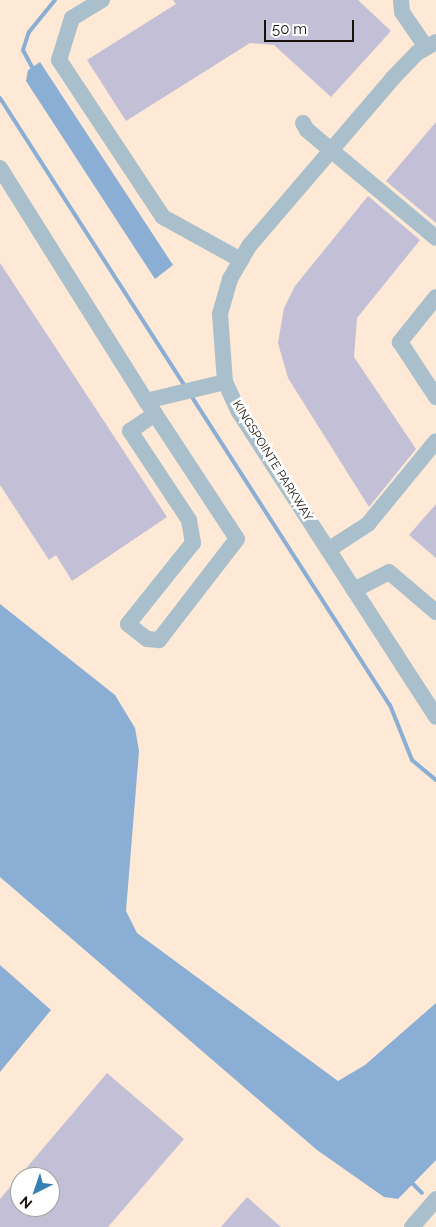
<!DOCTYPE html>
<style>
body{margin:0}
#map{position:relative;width:436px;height:1227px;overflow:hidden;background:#fff7ef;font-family:Raleway,sans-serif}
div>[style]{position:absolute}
.built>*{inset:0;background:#fde9d5}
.water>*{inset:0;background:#8baed4}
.stream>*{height:4px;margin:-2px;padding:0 2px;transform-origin:2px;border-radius:2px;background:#8baed4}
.building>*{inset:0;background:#c3bfd7}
.minor>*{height:16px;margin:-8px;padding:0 8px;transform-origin:8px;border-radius:8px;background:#a9bfcc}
span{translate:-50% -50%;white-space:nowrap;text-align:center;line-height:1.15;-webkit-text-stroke:5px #fff;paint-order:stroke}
.street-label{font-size:12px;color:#17110a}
.north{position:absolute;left:10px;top:1167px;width:50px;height:50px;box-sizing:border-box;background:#fff;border:1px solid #a2a09d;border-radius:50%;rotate:221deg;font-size:14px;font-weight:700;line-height:20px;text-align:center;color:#17110a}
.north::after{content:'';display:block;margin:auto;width:18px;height:22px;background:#3680b4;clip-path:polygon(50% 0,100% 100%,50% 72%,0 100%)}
.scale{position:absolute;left:264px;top:20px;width:90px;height:22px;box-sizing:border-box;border:2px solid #17110a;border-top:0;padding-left:6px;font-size:15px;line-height:18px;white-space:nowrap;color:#17110a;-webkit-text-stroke:4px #fff;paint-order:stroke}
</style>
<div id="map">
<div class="built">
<i style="clip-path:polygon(evenodd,0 0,436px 0,436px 1227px,0 1227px,0 0,20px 1177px,50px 1177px,50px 1207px,20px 1207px,20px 1177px)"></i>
</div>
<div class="water">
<i style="clip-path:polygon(40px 62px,173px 265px,155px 279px,26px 81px,28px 70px)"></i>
<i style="clip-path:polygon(0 604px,115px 695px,135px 728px,139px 751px,126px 911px,137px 933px,338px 1081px,365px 1065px,436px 1003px,436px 1160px,398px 1199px,384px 1197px,317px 1150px,0 877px)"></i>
<i style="clip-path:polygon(0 965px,51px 1010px,0 1072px)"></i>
</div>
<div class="stream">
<i style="left:32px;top:67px;width:19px;rotate:-118deg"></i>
<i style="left:23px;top:50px;width:19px;rotate:-72deg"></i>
<i style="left:29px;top:32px;width:41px;rotate:-50.9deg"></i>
<i style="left:0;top:98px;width:342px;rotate:57.3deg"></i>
<i style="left:190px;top:394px;width:370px;rotate:57.3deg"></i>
<i style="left:390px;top:705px;width:59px;rotate:68.2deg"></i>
<i style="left:412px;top:760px;width:31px;rotate:40deg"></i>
<i style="left:412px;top:1183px;width:14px;rotate:45deg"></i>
</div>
<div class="building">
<i style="clip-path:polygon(173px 0,358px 0,391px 31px,331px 97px,274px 45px,250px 43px,126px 121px,87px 60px,176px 4px)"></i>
<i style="clip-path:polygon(436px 122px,436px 223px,386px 181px)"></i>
<i style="clip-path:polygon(368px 196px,420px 240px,357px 318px,354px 357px,416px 449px,369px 507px,288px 378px,278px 343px,284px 308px,295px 286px)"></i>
<i style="clip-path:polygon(0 263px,167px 517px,72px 581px,56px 555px,49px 560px,0 485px)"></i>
<i style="clip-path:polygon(436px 504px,436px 558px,409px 535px)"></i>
<i style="clip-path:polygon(evenodd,107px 1073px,184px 1139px,108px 1227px,0 1227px,0 1199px,107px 1073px,20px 1177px,50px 1177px,50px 1207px,20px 1207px,20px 1177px)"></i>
<i style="clip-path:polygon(247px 1197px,281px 1227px,221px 1227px)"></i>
</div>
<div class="minor">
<i style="left:102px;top:0;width:35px;rotate:149deg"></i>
<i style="left:72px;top:18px;width:44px;rotate:107.2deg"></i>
<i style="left:59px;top:60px;width:188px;rotate:56.5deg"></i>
<i style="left:163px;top:217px;width:89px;rotate:28.9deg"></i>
<i style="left:401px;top:0;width:12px;rotate:85deg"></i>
<i style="left:402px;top:12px;width:42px;rotate:55.6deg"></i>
<i style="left:436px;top:42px;width:22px;rotate:150deg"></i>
<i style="left:417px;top:53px;width:35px;rotate:134deg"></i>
<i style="left:393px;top:78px;width:221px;rotate:130.6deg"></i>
<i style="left:249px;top:246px;width:38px;rotate:120deg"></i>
<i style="left:230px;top:279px;width:36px;rotate:106deg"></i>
<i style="left:220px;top:314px;width:68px;rotate:85.8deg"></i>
<i style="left:225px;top:382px;width:33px;rotate:65deg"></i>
<i style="left:239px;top:412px;width:363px;rotate:57.1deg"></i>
<i style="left:303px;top:123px;width:8px;rotate:60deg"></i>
<i style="left:307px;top:130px;width:168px;rotate:39.9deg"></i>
<i style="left:0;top:168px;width:275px;rotate:57.9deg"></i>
<i style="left:146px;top:401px;width:81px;rotate:-13.5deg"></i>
<i style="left:436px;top:297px;width:58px;rotate:128.7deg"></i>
<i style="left:400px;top:342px;width:66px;rotate:56.8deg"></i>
<i style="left:146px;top:401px;width:16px;rotate:55deg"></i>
<i style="left:155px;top:414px;width:149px;rotate:56.7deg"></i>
<i style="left:237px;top:539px;width:128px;rotate:127.7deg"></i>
<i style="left:159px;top:640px;width:12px;rotate:-175deg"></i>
<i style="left:147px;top:639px;width:24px;rotate:-142deg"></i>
<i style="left:128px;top:624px;width:104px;rotate:-51.3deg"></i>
<i style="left:193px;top:543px;width:23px;rotate:-100deg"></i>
<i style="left:189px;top:520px;width:107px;rotate:-123.5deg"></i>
<i style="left:130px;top:431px;width:30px;rotate:-34deg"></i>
<i style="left:328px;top:550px;width:48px;rotate:-33deg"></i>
<i style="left:368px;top:524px;width:107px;rotate:-50.7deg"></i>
<i style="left:354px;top:590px;width:39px;rotate:-27deg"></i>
<i style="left:389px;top:572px;width:62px;rotate:40.4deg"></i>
<i style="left:412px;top:1227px;width:37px;rotate:-49deg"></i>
</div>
<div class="street-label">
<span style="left:272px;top:461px;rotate:58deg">KINGSPOINTE PARKWAY</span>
</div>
<div class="north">N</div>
<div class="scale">50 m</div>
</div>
